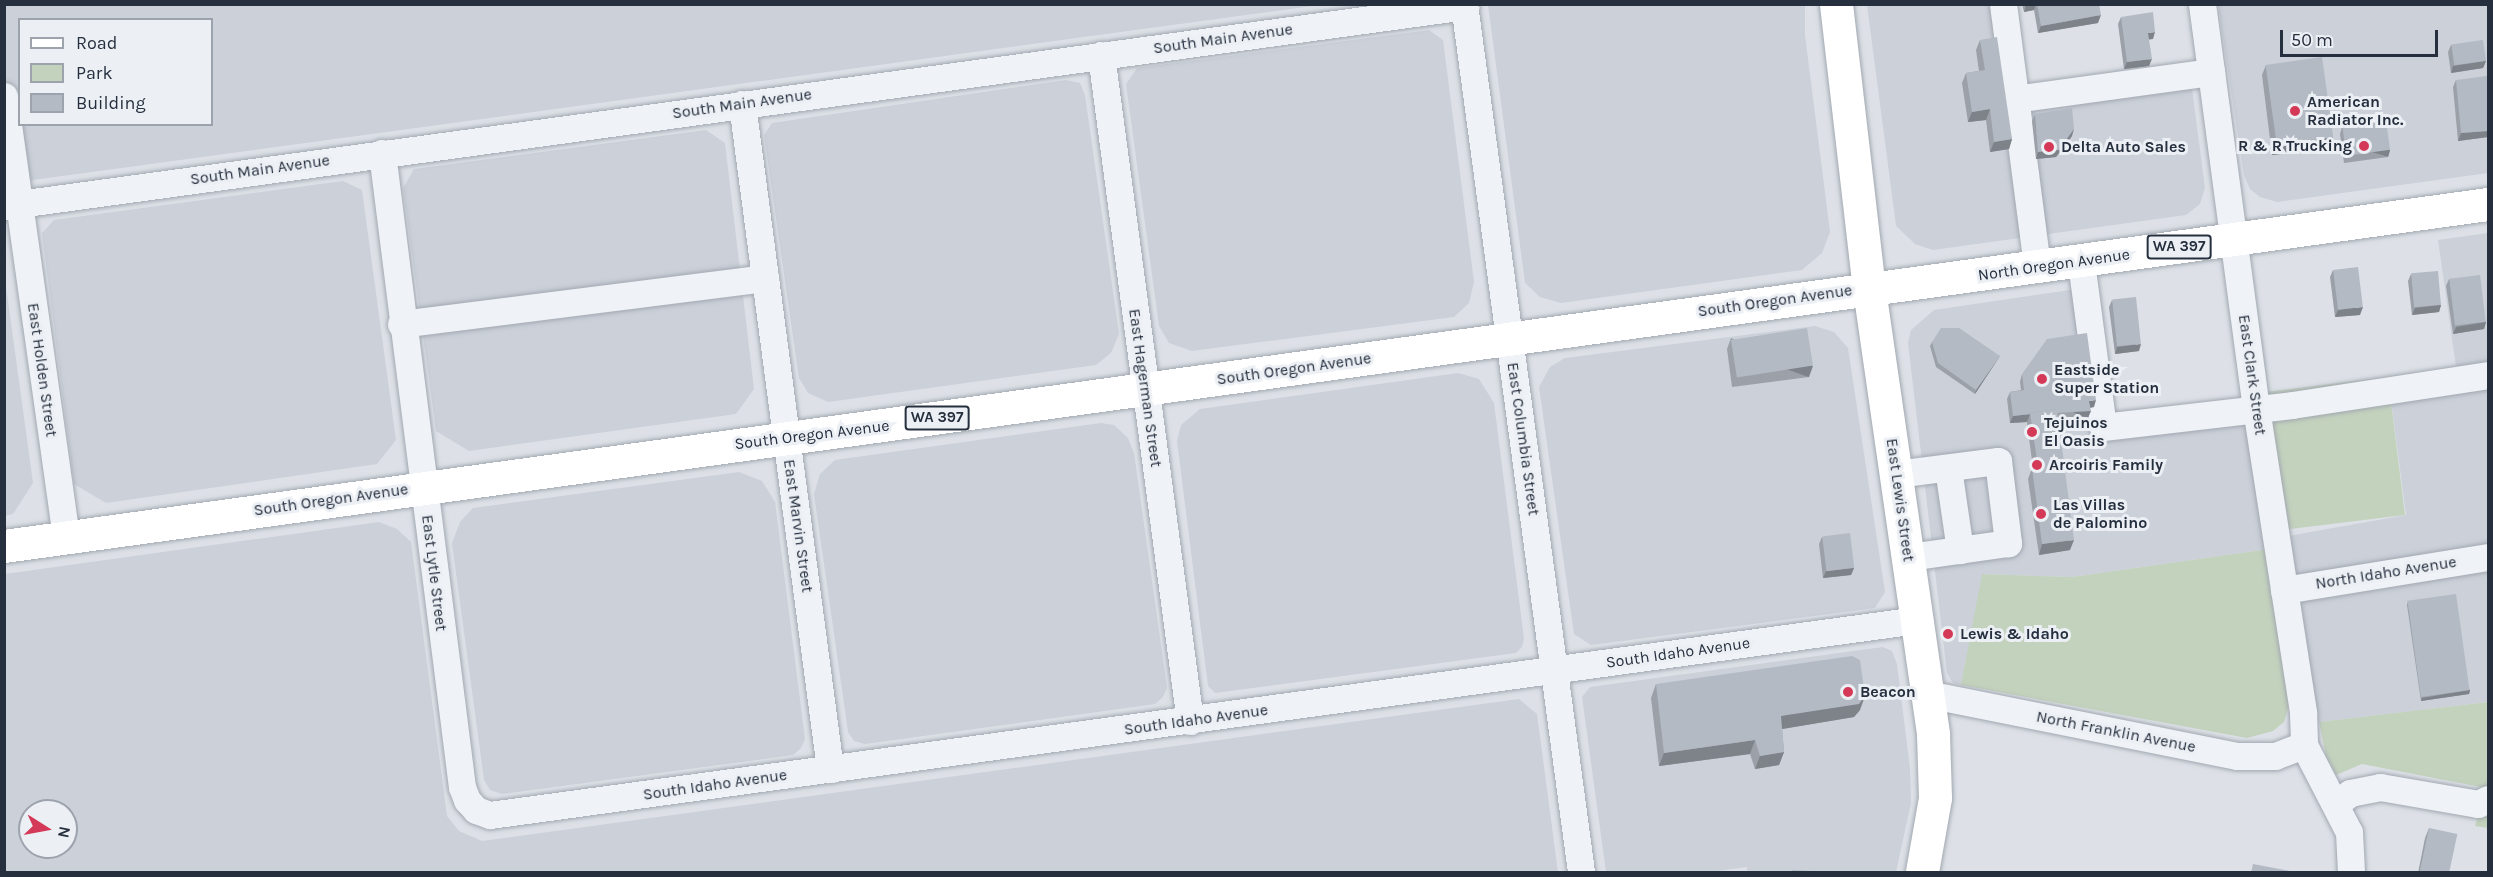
<!DOCTYPE html>
<style>
body{margin:0}
#map{position:relative;width:2493px;height:877px;overflow:hidden;background:#dde1e7;font-family:Karla,sans-serif}
div>[style]{position:absolute}
.built>*{inset:0;background:#cbd0d9}
.green>*{inset:0;background:#c3d2bd;transform-origin:0 0}
.roads{filter:drop-shadow(0 0 2px #a2a8b1) drop-shadow(0 0 2px #a2a8b1)}
.minor>*{height:27px;margin:-13.5px;padding:0 13.5px;transform-origin:13.5px;border-radius:13.5px;background:#eff2f6}
.major>*{height:33px;margin:-16.5px;padding:0 16.5px;transform-origin:16.5px;border-radius:16.5px;background:#fff}
.wall>*{inset:0;background:#9ba0a9}
.shaded-wall>*{inset:0;background:#7e8289;transform-origin:0 0}
.building>*{inset:0;background:#b4bac4;transform-origin:0 0}
.dots>*{width:16px;height:16px;translate:-50% -50%;box-sizing:border-box;border:3px solid #ecf0f5;border-radius:50%}
span{translate:-50% -50%;white-space:nowrap;text-align:center;line-height:1.15;-webkit-text-stroke:6px #ecf0f5;paint-order:stroke}
.shield-label span{padding:2px 4px;background:#ecf0f5;border:2px solid;border-radius:4px;-webkit-text-stroke-width:0}
.shield-label{font-size:15px;color:#262f3e;font-weight:700}
.street-label{font-size:16px;color:#262f3e}
.poi-label{font-size:16px;color:#262f3e;font-weight:700}
.left{translate:0 -50%;text-align:left}
.right{translate:-100% -50%;text-align:right}
.frame{position:absolute;inset:0;border:6px solid #262f3e;pointer-events:none}
.legend{position:absolute;left:18px;top:18px;width:195px;height:108px;box-sizing:border-box;background:#ecf0f5;border:2px solid #9da3ac;margin:0;padding:8px 10px;list-style:none;font-size:18px;color:#262f3e}
.legend li{display:flex;align-items:center;gap:12px;height:30px}
.legend b{width:30px;border:2px solid #9da3ac}
.north{position:absolute;left:18px;top:799px;width:60px;height:60px;box-sizing:border-box;background:#ecf0f5;border:2px solid #9da3ac;border-radius:50%;rotate:101deg;font-size:16px;font-weight:700;line-height:24px;text-align:center;color:#262f3e}
.north::after{content:'';display:block;margin:auto;width:21px;height:27px;background:#d43a57;clip-path:polygon(50% 0,100% 100%,50% 72%,0 100%)}
.scale{position:absolute;left:2280px;top:30px;width:158px;height:27px;box-sizing:border-box;border:3px solid #262f3e;border-top:0;padding-left:8px;font-size:18px;line-height:21px;white-space:nowrap;color:#262f3e;-webkit-text-stroke:4px #ecf0f5;paint-order:stroke}
</style>
<div id="map">
<div class="built">
<i style="clip-path:polygon(evenodd,5px 5px,1320px 5px,11px 183px,5px 187px,5px 5px,20px 20px,212px 20px,212px 124px,20px 124px,20px 20px)"></i>
<i style="clip-path:polygon(1488px 5px,1805px 5px,1805px 35px,1830px 232px,1822px 253px,1802px 270px,1561px 303px,1540px 297px,1525px 283px)"></i>
<i style="clip-path:polygon(1867px 5px,2016px 5px,2027px 86px,2189px 65px,2205px 188px,2200px 204px,2186px 215px,1933px 250px,1915px 244px,1896px 226px)"></i>
<i style="clip-path:polygon(2218px 5px,2488px 5px,2488px 173px,2277px 202px,2260px 197px,2250px 189px,2244px 175px)"></i>
<i style="clip-path:polygon(1429px 30px,1443px 40px,1474px 282px,1469px 303px,1454px 317px,1192px 351px,1169px 343px,1159px 326px,1126px 84px,1137px 68px)"></i>
<i style="clip-path:polygon(1066px 80px,1080px 83px,1085px 95px,1119px 334px,1111px 353px,1096px 365px,828px 402px,808px 393px,799px 378px,764px 135px,772px 123px)"></i>
<i style="clip-path:polygon(706px 130px,725px 143px,754px 389px,736px 414px,469px 451px,436px 431px,403px 188px,414px 169px)"></i>
<i style="clip-path:polygon(343px 181px,362px 190px,396px 440px,377px 464px,106px 503px,74px 484px,42px 233px,54px 220px)"></i>
<i style="clip-path:polygon(2488px 233px,2488px 702px,2319px 722px,2288px 536px,2406px 515px,2388px 377px,2456px 367px,2438px 240px)"></i>
<i style="clip-path:polygon(4px 272px,33px 483px,13px 514px,5px 516px)"></i>
<i style="clip-path:polygon(2077px 289px,2096px 436px,2249px 415px,2269px 549px,2072px 577px,1983px 574px,1961px 685px,1953px 683px,1947px 673px,1908px 343px,1911px 330px,1934px 310px)"></i>
<i style="clip-path:polygon(1815px 326px,1834px 332px,1848px 348px,1885px 592px,1875px 608px,1591px 645px,1574px 634px,1539px 387px,1550px 367px,1565px 358px)"></i>
<i style="clip-path:polygon(1458px 373px,1479px 379px,1494px 403px,1524px 639px,1522px 647px,1516px 653px,1215px 693px,1208px 686px,1177px 441px,1181px 425px,1200px 409px)"></i>
<i style="clip-path:polygon(1101px 423px,1114px 425px,1128px 438px,1134px 453px,1167px 688px,1163px 697px,1155px 704px,865px 744px,854px 741px,848px 732px,814px 494px,820px 474px,835px 460px)"></i>
<i style="clip-path:polygon(739px 472px,762px 481px,775px 502px,805px 739px,801px 748px,793px 755px,502px 794px,490px 790px,484px 780px,452px 543px,460px 522px,473px 508px)"></i>
<i style="clip-path:polygon(evenodd,379px 522px,397px 529px,411px 542px,447px 816px,459px 831px,482px 841px,1519px 699px,1537px 714px,1558px 872px,5px 872px,5px 574px,379px 522px,30px 811px,66px 811px,66px 847px,30px 847px,30px 811px)"></i>
<i style="clip-path:polygon(1883px 647px,1892px 651px,1897px 664px,1910px 768px,1911px 803px,1896px 872px,1747px 872px,1747px 867px,1710px 872px,1606px 872px,1582px 697px,1590px 687px)"></i>
</div>
<div class="green">
<i style="left:2388px;top:377px;width:139px;height:122px;rotate:83deg"></i>
<i style="clip-path:polygon(2269px 549px,2290px 702px,2284px 722px,2273px 731px,2247px 738px,1961px 685px,1982px 574px,2072px 577px)"></i>
<i style="clip-path:polygon(2488px 702px,2488px 828px,2475px 826px,2486px 788px,2362px 764px,2336px 775px,2326px 756px,2319px 722px)"></i>
</div>
<div class="roads">
<div class="minor">
<i style="left:1464px;top:4px;width:876px;rotate:82.32deg"></i>
<i style="left:2003px;top:4px;width:265px;rotate:82.6deg"></i>
<i style="left:2202px;top:4px;width:408px;rotate:82.4deg"></i>
<i style="left:2256px;top:408px;width:309px;rotate:81.2deg"></i>
<i style="left:2303px;top:713px;width:32px;rotate:88deg"></i>
<i style="left:2304px;top:745px;width:98px;rotate:62.7deg"></i>
<i style="left:2349px;top:832px;width:40px;rotate:87.1deg"></i>
<i style="left:1101px;top:55px;width:672px;rotate:82.39deg"></i>
<i style="left:4px;top:96px;width:445px;rotate:82deg"></i>
<i style="left:2014px;top:99px;width:199px;rotate:-7.8deg"></i>
<i style="left:742px;top:104px;width:671px;rotate:82.46deg"></i>
<i style="left:382px;top:153px;width:639px;rotate:82.81deg"></i>
<i style="left:462px;top:787px;width:14px;rotate:69deg"></i>
<i style="left:467px;top:800px;width:13px;rotate:48deg"></i>
<i style="left:476px;top:810px;width:15px;rotate:20deg"></i>
<i style="left:490px;top:815px;width:1440px;rotate:-7.78deg"></i>
<i style="left:4px;top:206px;width:1475px;rotate:-7.79deg"></i>
<i style="left:2081px;top:262px;width:166px;rotate:82.4deg"></i>
<i style="left:2103px;top:427px;width:190px;rotate:-6.6deg"></i>
<i style="left:2292px;top:405px;width:198px;rotate:-8.7deg"></i>
<i style="left:401px;top:324px;width:367px;rotate:-7.2deg"></i>
<i style="left:1948px;top:468px;width:83px;rotate:81.7deg"></i>
<i style="left:1896px;top:474px;width:103px;rotate:-7.3deg"></i>
<i style="left:1998px;top:461px;width:83px;rotate:83deg"></i>
<i style="left:2008px;top:543px;width:101px;rotate:172deg"></i>
<i style="left:2284px;top:590px;width:207px;rotate:-9.2deg"></i>
<i style="left:1927px;top:694px;width:316px;rotate:11.3deg"></i>
<i style="left:2237px;top:756px;width:38px"></i>
<i style="left:2275px;top:756px;width:31px;rotate:-21deg"></i>
<i style="left:2336px;top:804px;width:18px;rotate:-38deg"></i>
<i style="left:2350px;top:793px;width:31px;rotate:-11deg"></i>
<i style="left:2380px;top:787px;width:99px;rotate:9.8deg"></i>
<i style="left:2478px;top:804px;width:11px;rotate:-27deg"></i>
</div>
<div class="major">
<i style="left:1836px;top:4px;width:287px;rotate:83.4deg"></i>
<i style="left:1869px;top:289px;width:450px;rotate:81.8deg"></i>
<i style="left:1933px;top:734px;width:64px;rotate:88.2deg"></i>
<i style="left:1935px;top:798px;width:75px;rotate:100deg"></i>
<i style="left:4px;top:546px;width:2507px;rotate:-7.84deg"></i>
</div>
</div>
<div class="wall">
<i style="clip-path:polygon(2022px 4px,2099px 4px,2098px 23px,2038px 33px,2034px 10px,2024px 12px)"></i>
<i style="clip-path:polygon(2121px 17px,2153px 39px,2149px 39px,2149px 66px,2124px 69px,2118px 24px)"></i>
<i style="clip-path:polygon(1980px 40px,2012px 139px,2009px 149px,1990px 152px,1986px 120px,1968px 122px,1962px 83px,1966px 73px,1979px 71px,1976px 50px)"></i>
<i style="clip-path:polygon(2451px 45px,2486px 61px,2483px 68px,2451px 73px,2448px 52px)"></i>
<i style="clip-path:polygon(2266px 65px,2329px 148px,2272px 155px,2262px 75px)"></i>
<i style="clip-path:polygon(2456px 80px,2488px 92px,2488px 137px,2458px 141px,2453px 87px)"></i>
<i style="clip-path:polygon(2035px 114px,2072px 136px,2056px 157px,2036px 159px,2032px 121px)"></i>
<i style="clip-path:polygon(2342px 127px,2390px 150px,2388px 157px,2344px 163px,2340px 134px)"></i>
<i style="clip-path:polygon(2333px 270px,2360px 315px,2335px 317px,2330px 277px)"></i>
<i style="clip-path:polygon(2411px 274px,2441px 305px,2439px 312px,2412px 315px,2408px 281px)"></i>
<i style="clip-path:polygon(2449px 279px,2486px 322px,2484px 329px,2453px 334px,2446px 286px)"></i>
<i style="clip-path:polygon(2112px 300px,2139px 351px,2115px 354px,2109px 307px)"></i>
<i style="clip-path:polygon(1731px 338px,1809px 377px,1732px 387px,1727px 349px)"></i>
<i style="clip-path:polygon(1932px 342px,2000px 356px,1998px 359px,1975px 394px,1936px 367px,1930px 346px)"></i>
<i style="clip-path:polygon(2022px 374px,2094px 407px,2090px 408px,2088px 418px,2058px 420px,2070px 550px,2039px 555px,2028px 479px,2032px 468px,2033px 468px,2027px 423px,2027px 422px,2010px 423px,2007px 399px,2010px 392px,2021px 390px,2020px 382px)"></i>
<i style="clip-path:polygon(1822px 537px,1854px 568px,1851px 575px,1823px 578px,1819px 544px)"></i>
<i style="clip-path:polygon(2408px 601px,2470px 690px,2469px 694px,2421px 701px,2407px 605px)"></i>
<i style="clip-path:polygon(1656px 684px,1860px 710px,1854px 717px,1782px 729px,1784px 752px,1779px 765px,1755px 769px,1750px 754px,1659px 766px,1651px 698px)"></i>
<i style="clip-path:polygon(2429px 828px,2449px 873px,2418px 873px,2425px 838px)"></i>
</div>
<div class="shaded-wall">
<i style="clip-path:polygon(2036px 4px,2034px 10px,2024px 12px,2026px 5px)"></i>
<i style="clip-path:polygon(2101px 15px,2098px 23px,2038px 33px,2041px 26px)"></i>
<i style="clip-path:polygon(2155px 32px,2153px 39px,2146px 40px,2148px 33px)"></i>
<i style="clip-path:polygon(2152px 59px,2149px 66px,2124px 69px,2127px 62px)"></i>
<i style="clip-path:polygon(2486px 61px,2483px 68px,2451px 73px,2453px 66px)"></i>
<i style="clip-path:polygon(1990px 109px,1986px 120px,1968px 122px,1972px 112px)"></i>
<i style="clip-path:polygon(2074px 129px,2072px 136px,2056px 157px,2036px 159px,2038px 152px)"></i>
<i style="clip-path:polygon(2488px 131px,2488px 137px,2458px 141px,2461px 133px)"></i>
<i style="clip-path:polygon(2333px 137px,2329px 148px,2272px 155px,2276px 145px)"></i>
<i style="clip-path:polygon(2012px 139px,2009px 149px,1990px 152px,1994px 142px)"></i>
<i style="left:2390px;top:150px;width:7px;height:44px;rotate:106deg"></i>
<i style="clip-path:polygon(2441px 305px,2439px 312px,2412px 315px,2415px 308px)"></i>
<i style="clip-path:polygon(2363px 307px,2360px 315px,2335px 317px,2338px 310px)"></i>
<i style="clip-path:polygon(2486px 322px,2484px 329px,2453px 334px,2456px 327px)"></i>
<i style="clip-path:polygon(2141px 344px,2139px 351px,2115px 354px,2117px 347px)"></i>
<i style="clip-path:polygon(2000px 356px,1998px 359px,1975px 394px,1976px 390px)"></i>
<i style="left:1813px;top:366px;width:12px;height:78px;rotate:110deg"></i>
<i style="clip-path:polygon(2096px 400px,2094px 407px,2087px 408px,2089px 401px)"></i>
<i style="left:2091px;top:411px;width:8px;height:60px;rotate:113deg"></i>
<i style="clip-path:polygon(2030px 414px,2027px 422px,2010px 423px,2013px 416px)"></i>
<i style="clip-path:polygon(2074px 540px,2070px 550px,2039px 555px,2042px 544px)"></i>
<i style="clip-path:polygon(1854px 568px,1851px 575px,1823px 578px,1826px 571px)"></i>
<i style="clip-path:polygon(2470px 690px,2469px 694px,2421px 701px,2422px 698px)"></i>
<i style="clip-path:polygon(1865px 696px,1860px 710px,1854px 717px,1776px 730px,1781px 716px)"></i>
<i style="clip-path:polygon(1755px 740px,1750px 754px,1659px 766px,1664px 753px)"></i>
<i style="clip-path:polygon(1784px 752px,1779px 765px,1755px 769px,1760px 756px)"></i>
</div>
<div class="building">
<i style="clip-path:polygon(2037px 4px,2099px 4px,2101px 15px,2041px 26px)"></i>
<i style="clip-path:polygon(2153px 12px,2155px 32px,2148px 33px,2152px 59px,2127px 62px,2121px 17px)"></i>
<i style="clip-path:polygon(1997px 37px,2012px 139px,1994px 142px,1990px 109px,1972px 112px,1966px 73px,1985px 70px,1980px 40px)"></i>
<i style="left:2483px;top:40px;width:21px;height:32px;rotate:82deg"></i>
<i style="left:2322px;top:57px;width:81px;height:57px;rotate:82deg"></i>
<i style="clip-path:polygon(2487px 76px,2488px 92px,2488px 131px,2461px 133px,2456px 80px)"></i>
<i style="clip-path:polygon(2072px 108px,2074px 129px,2059px 150px,2038px 152px,2035px 114px)"></i>
<i style="left:2386px;top:121px;width:29px;height:44px;rotate:82deg"></i>
<i style="left:2358px;top:267px;width:40px;height:25px;rotate:83deg"></i>
<i style="left:2438px;top:271px;width:34px;height:27px;rotate:85deg"></i>
<i style="left:2480px;top:275px;width:47px;height:31px;rotate:83deg"></i>
<i style="left:2136px;top:297px;width:47px;height:24px;rotate:84deg"></i>
<i style="left:1807px;top:328px;width:38px;height:77px;rotate:81deg"></i>
<i style="clip-path:polygon(1941px 328px,1959px 328px,2000px 356px,1976px 390px,1938px 363px,1932px 342px)"></i>
<i style="clip-path:polygon(2087px 333px,2096px 400px,2089px 401px,2091px 411px,2057px 413px,2057px 409px,2030px 413px,2031px 414px,2013px 416px,2010px 392px,2024px 390px,2022px 374px,2047px 339px)"></i>
<i style="clip-path:polygon(2057px 409px,2074px 540px,2042px 544px,2032px 468px,2038px 467px,2030px 413px)"></i>
<i style="left:1850px;top:533px;width:35px;height:28px;rotate:83deg"></i>
<i style="left:2456px;top:594px;width:97px;height:49px;rotate:82deg"></i>
<i style="clip-path:polygon(1852px 656px,1860px 660px,1865px 696px,1859px 704px,1781px 716px,1784px 752px,1760px 756px,1755px 740px,1664px 753px,1656px 684px)"></i>
<i style="left:2429px;top:828px;width:29px;height:46px;rotate:12deg"></i>
<i style="clip-path:polygon(2253px 864px,2290px 871px,2290px 873px,2251px 873px)"></i>
<i style="clip-path:polygon(1792px 870px,1852px 873px,1792px 873px)"></i>
</div>
<div class="dots">
<i style="left:2295px;top:111px;background:#d43a57"></i>
<i style="left:2364px;top:146px;background:#d43a57"></i>
<i style="left:2049px;top:147px;background:#d43a57"></i>
<i style="left:2042px;top:379px;background:#d43a57"></i>
<i style="left:2032px;top:432px;background:#d43a57"></i>
<i style="left:2037px;top:465px;background:#d43a57"></i>
<i style="left:2041px;top:514px;background:#d43a57"></i>
<i style="left:1948px;top:634px;background:#d43a57"></i>
<i style="left:1848px;top:692px;background:#d43a57"></i>
</div>
<div class="shield-label">
<span style="left:2179px;top:247px">WA 397</span>
<span style="left:937px;top:418px">WA 397</span>
</div>
<div class="street-label">
<span style="left:1223px;top:39px;rotate:-8deg">South Main Avenue</span>
<span style="left:742px;top:104px;rotate:-8deg">South Main Avenue</span>
<span style="left:260px;top:170px;rotate:-8deg">South Main Avenue</span>
<span style="left:2054px;top:265px;rotate:-8deg">North Oregon Avenue</span>
<span style="left:1775px;top:301px;rotate:-8deg">South Oregon Avenue</span>
<span style="left:1294px;top:369px;rotate:-8deg">South Oregon Avenue</span>
<span style="left:42px;top:370px;rotate:82deg">East Holden Street</span>
<span style="left:2252px;top:375px;rotate:82deg">East Clark Street</span>
<span style="left:1145px;top:388px;rotate:82deg">East Hagerman Street</span>
<span style="left:812px;top:435px;rotate:-7deg">South Oregon Avenue</span>
<span style="left:1523px;top:439px;rotate:82deg">East Columbia Street</span>
<span style="left:331px;top:500px;rotate:-8deg">South Oregon Avenue</span>
<span style="left:1900px;top:500px;rotate:82deg">East Lewis Street</span>
<span style="left:798px;top:526px;rotate:82deg">East Marvin Street</span>
<span style="left:434px;top:573px;rotate:83deg">East Lytle Street</span>
<span style="left:2386px;top:573px;rotate:-9deg">North Idaho Avenue</span>
<span style="left:1678px;top:653px;rotate:-8deg">South Idaho Avenue</span>
<span style="left:1196px;top:720px;rotate:-8deg">South Idaho Avenue</span>
<span style="left:2116px;top:732px;rotate:11deg">North Franklin Avenue</span>
<span style="left:715px;top:785px;rotate:-8deg">South Idaho Avenue</span>
</div>
<div class="poi-label">
<span class="left" style="left:2307px;top:111px">American<br>Radiator Inc.</span>
<span class="right" style="left:2352px;top:146px">R &amp; R Trucking</span>
<span class="left" style="left:2061px;top:147px">Delta Auto Sales</span>
<span class="left" style="left:2054px;top:379px">Eastside<br>Super Station</span>
<span class="left" style="left:2044px;top:432px">Tejuinos<br>El Oasis</span>
<span class="left" style="left:2049px;top:465px">Arcoiris Family</span>
<span class="left" style="left:2053px;top:514px">Las Villas<br>de Palomino</span>
<span class="left" style="left:1960px;top:634px">Lewis &amp; Idaho</span>
<span class="left" style="left:1860px;top:692px">Beacon</span>
</div>
<div class="frame"></div>
<ul class="legend">
<li><b style="height:8px;background:#fff"></b>Road</li>
<li><b style="height:16px;background:#c3d2bd"></b>Park</li>
<li><b style="height:16px;background:#b4bac4"></b>Building</li>
</ul>
<div class="north">N</div>
<div class="scale">50 m</div>
</div>
